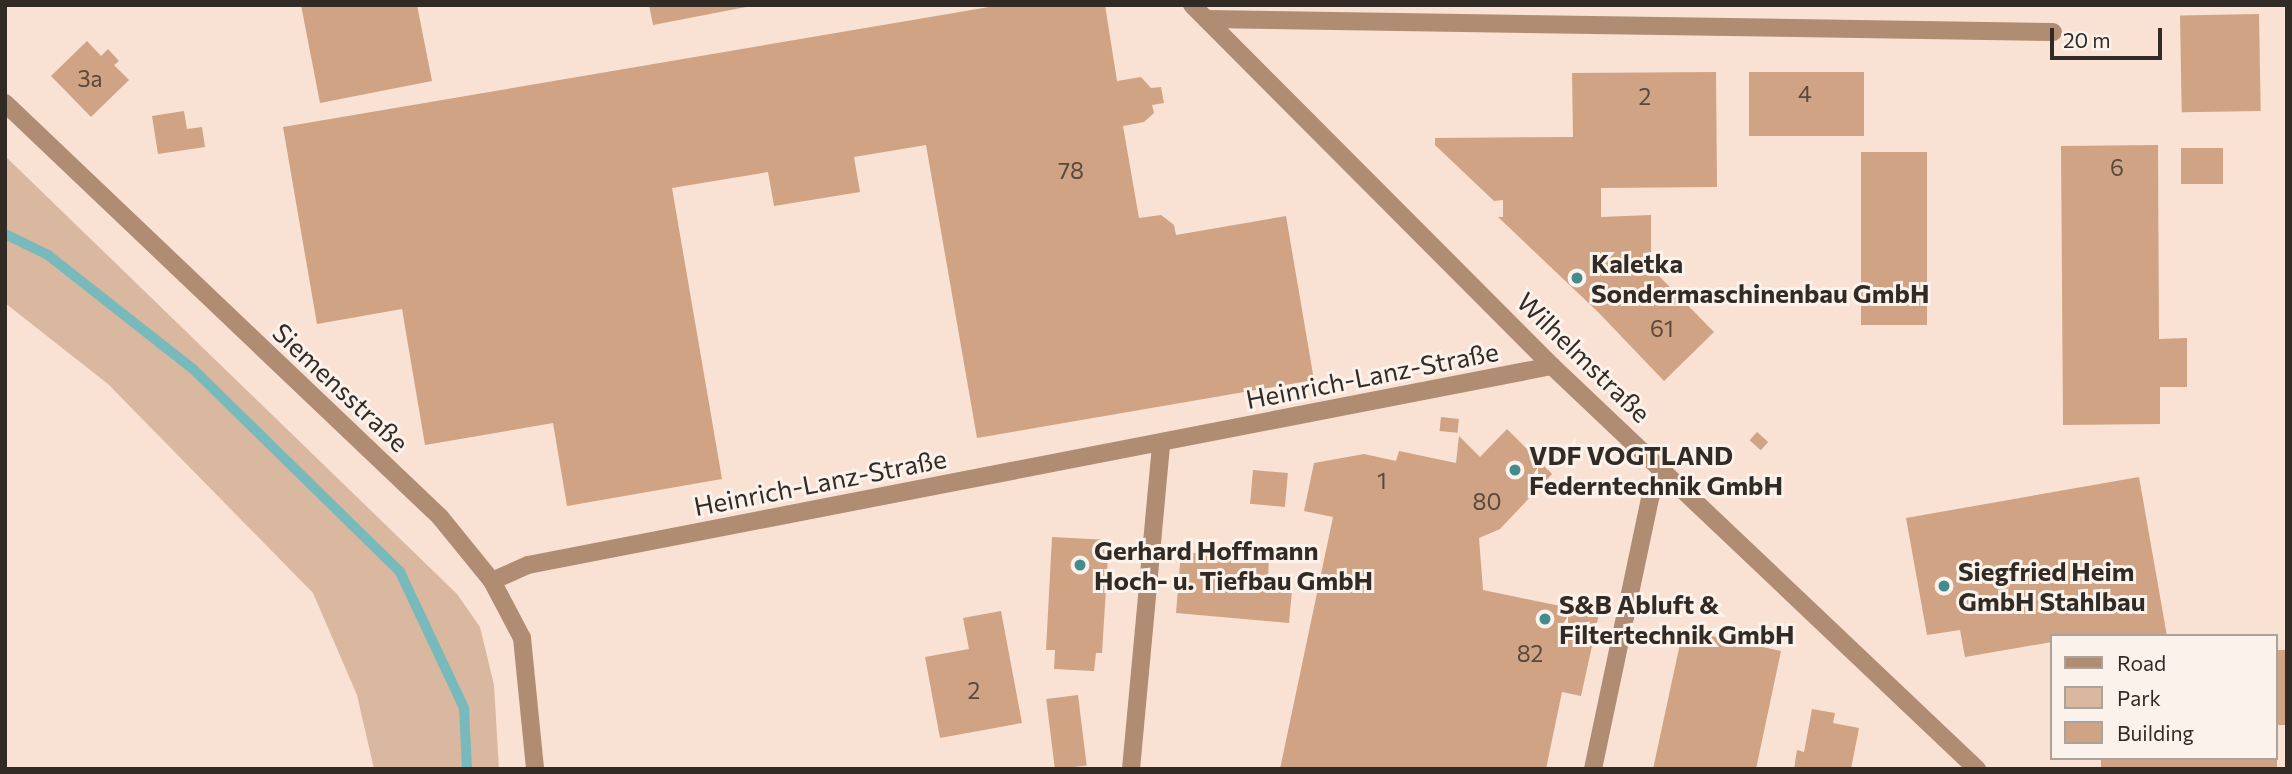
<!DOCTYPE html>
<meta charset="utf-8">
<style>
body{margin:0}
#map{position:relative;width:2292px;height:774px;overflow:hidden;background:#f9e2d3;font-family:Commissioner,sans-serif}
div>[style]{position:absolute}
.green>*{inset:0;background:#dab79f}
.stream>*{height:10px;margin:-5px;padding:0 5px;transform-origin:5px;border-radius:5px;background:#78babc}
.building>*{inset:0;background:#cfa384;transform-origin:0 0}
.minor>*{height:18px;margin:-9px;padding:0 9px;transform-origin:9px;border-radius:9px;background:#b08c72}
.dots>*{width:19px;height:19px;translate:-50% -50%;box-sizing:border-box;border:4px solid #fcf2ec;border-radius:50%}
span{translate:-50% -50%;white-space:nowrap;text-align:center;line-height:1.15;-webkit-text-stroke:6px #fcf2ec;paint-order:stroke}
.number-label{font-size:23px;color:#59483c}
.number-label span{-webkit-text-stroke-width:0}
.poi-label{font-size:26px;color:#322a24;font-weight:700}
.left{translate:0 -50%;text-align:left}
.street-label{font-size:26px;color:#322a24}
.frame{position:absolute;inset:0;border:7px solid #322a24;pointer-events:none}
.legend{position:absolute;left:2050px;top:634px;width:228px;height:126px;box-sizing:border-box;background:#fcf2ec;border:2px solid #aba29c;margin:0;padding:9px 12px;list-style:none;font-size:21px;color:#322a24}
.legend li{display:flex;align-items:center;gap:14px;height:35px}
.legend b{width:35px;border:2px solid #aba29c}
.scale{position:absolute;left:2050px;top:28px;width:112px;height:32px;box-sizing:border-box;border:4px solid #322a24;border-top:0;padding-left:9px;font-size:21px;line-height:24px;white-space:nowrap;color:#322a24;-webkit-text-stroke:5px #fcf2ec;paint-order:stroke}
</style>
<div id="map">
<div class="green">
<i style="clip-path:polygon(5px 156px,457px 594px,480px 627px,494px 685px,499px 769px,374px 769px,357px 695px,313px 593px,108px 384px,5px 303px)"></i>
</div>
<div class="stream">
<i style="left:5px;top:234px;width:48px;rotate:26deg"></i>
<i style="left:48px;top:255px;width:184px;rotate:38.2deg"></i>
<i style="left:193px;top:369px;width:290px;rotate:44.4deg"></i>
<i style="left:400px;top:572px;width:150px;rotate:64.8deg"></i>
<i style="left:464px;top:708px;width:61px;rotate:87.2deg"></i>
</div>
<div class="building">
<i style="clip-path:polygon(301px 5px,417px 5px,432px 81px,320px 103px)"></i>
<i style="clip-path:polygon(649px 5px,746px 5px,746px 7px,653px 25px)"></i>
<i style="clip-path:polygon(1001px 5px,1105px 5px,1117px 81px,1141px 77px,1151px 88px,1161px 87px,1164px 103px,1152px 105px,1154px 113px,1144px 122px,1123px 126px,1139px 218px,1161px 215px,1174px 225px,1176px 235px,1286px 216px,1314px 380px,977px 438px,926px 145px,854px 157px,860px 192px,774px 206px,768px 172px,672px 188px,722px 479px,567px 506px,553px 423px,425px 445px,402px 309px,317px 324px,283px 127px)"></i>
<i style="left:2259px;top:14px;width:97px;height:79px;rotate:89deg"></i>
<i style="clip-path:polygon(87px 41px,101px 56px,108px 49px,119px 61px,114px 65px,129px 80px,91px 117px,51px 76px)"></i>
<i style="clip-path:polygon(1716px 72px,1717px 187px,1601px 188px,1601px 217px,1651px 215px,1651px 259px,1663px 270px,1658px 275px,1714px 332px,1664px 381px,1598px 312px,1498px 217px,1503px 217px,1503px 200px,1494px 201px,1435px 145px,1435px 138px,1573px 137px,1572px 73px)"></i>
<i style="left:1864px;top:72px;width:64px;height:115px;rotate:90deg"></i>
<i style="clip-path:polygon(184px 111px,187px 129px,202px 127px,205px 147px,158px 154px,152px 116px)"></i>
<i style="clip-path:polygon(2158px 145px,2159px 339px,2187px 338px,2187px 387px,2160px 387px,2160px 424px,2063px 425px,2061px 146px)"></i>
<i style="left:2181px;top:148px;width:42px;height:36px"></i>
<i style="left:1861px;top:152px;width:66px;height:173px"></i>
<i style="left:1441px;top:417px;width:18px;height:14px;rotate:6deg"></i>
<i style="clip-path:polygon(1507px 429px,1552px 474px,1500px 529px,1479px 538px,1483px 590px,1599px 614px,1581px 696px,1562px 692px,1546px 769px,1280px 769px,1333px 517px,1304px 511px,1314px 463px,1364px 454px,1396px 461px,1399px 451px,1456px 463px,1459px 436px,1480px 457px)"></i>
<i style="left:1757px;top:432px;width:15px;height:11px;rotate:42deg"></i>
<i style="left:1253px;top:470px;width:35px;height:34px;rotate:5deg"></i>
<i style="clip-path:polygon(2139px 477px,2167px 636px,2052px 636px,2052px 642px,1965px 657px,1960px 630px,1927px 635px,1906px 518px)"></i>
<i style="clip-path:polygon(1052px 537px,1109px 540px,1102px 653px,1096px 653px,1094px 671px,1054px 669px,1055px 650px,1046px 650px)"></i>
<i style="clip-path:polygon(1181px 552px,1269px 559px,1268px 577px,1293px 579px,1289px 623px,1176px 613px)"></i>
<i style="clip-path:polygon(1001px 611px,1022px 723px,940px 738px,925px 657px,969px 649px,963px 618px)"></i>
<i style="clip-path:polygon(1683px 630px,1781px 651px,1756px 769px,1653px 769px)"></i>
<i style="left:2287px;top:650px;width:75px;height:11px;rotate:90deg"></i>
<i style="left:1078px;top:695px;width:71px;height:32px;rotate:83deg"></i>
<i style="clip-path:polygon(1812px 709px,1835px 713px,1833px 723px,1859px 728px,1851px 769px,1794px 769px,1797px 750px,1804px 752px)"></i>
<i style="left:2101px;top:758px;width:176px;height:11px"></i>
</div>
<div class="minor">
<i style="left:1192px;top:5px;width:510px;rotate:45.08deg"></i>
<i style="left:1552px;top:366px;width:586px;rotate:43.48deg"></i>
<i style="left:1206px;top:19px;width:847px;rotate:0.88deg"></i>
<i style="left:5px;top:103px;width:601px;rotate:43.58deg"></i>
<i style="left:440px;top:517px;width:82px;rotate:50.9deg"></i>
<i style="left:492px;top:581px;width:64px;rotate:62.2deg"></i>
<i style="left:522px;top:638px;width:132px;rotate:84.3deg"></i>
<i style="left:492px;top:581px;width:39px;rotate:-24deg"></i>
<i style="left:528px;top:565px;width:1043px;rotate:-11deg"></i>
<i style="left:1131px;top:769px;width:327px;rotate:-84.7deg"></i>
<i style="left:1593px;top:769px;width:277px;rotate:-78.1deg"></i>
<i style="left:1650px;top:498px;width:34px;rotate:-67deg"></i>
</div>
<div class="dots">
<i style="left:1577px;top:278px;background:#438b8d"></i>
<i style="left:1515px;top:470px;background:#438b8d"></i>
<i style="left:1080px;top:565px;background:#438b8d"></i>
<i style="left:1944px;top:586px;background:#438b8d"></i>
<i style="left:1545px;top:619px;background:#438b8d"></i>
</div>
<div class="number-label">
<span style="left:90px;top:78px">3a</span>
<span style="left:1805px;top:93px">4</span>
<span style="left:1645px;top:96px">2</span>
<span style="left:2117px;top:167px">6</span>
<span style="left:1071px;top:170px">78</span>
<span style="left:1662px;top:328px">61</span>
<span style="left:1382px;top:480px">1</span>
<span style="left:1487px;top:501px">80</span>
<span style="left:1530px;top:653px">82</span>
<span style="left:974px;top:690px">2</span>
</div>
<div class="poi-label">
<span class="left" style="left:1591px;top:278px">Kaletka<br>Sondermaschinenbau GmbH</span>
<span class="left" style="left:1529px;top:470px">VDF VOGTLAND<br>Federntechnik GmbH</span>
<span class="left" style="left:1094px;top:565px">Gerhard Hoffmann<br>Hoch- u. Tiefbau GmbH</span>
<span class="left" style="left:1958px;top:586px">Siegfried Heim<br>GmbH Stahlbau</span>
<span class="left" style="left:1559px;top:619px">S&amp;B Abluft &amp;<br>Filtertechnik GmbH</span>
</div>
<div class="street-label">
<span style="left:1584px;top:357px;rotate:44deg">Wilhelmstraße</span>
<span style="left:1372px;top:375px;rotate:-11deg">Heinrich-Lanz-Straße</span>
<span style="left:341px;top:387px;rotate:43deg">Siemensstraße</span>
<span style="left:820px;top:482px;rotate:-11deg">Heinrich-Lanz-Straße</span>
</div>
<div class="frame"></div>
<ul class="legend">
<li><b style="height:9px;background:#b08c72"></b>Road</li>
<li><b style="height:19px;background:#dab79f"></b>Park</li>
<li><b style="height:19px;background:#cfa384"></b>Building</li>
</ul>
<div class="scale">20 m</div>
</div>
